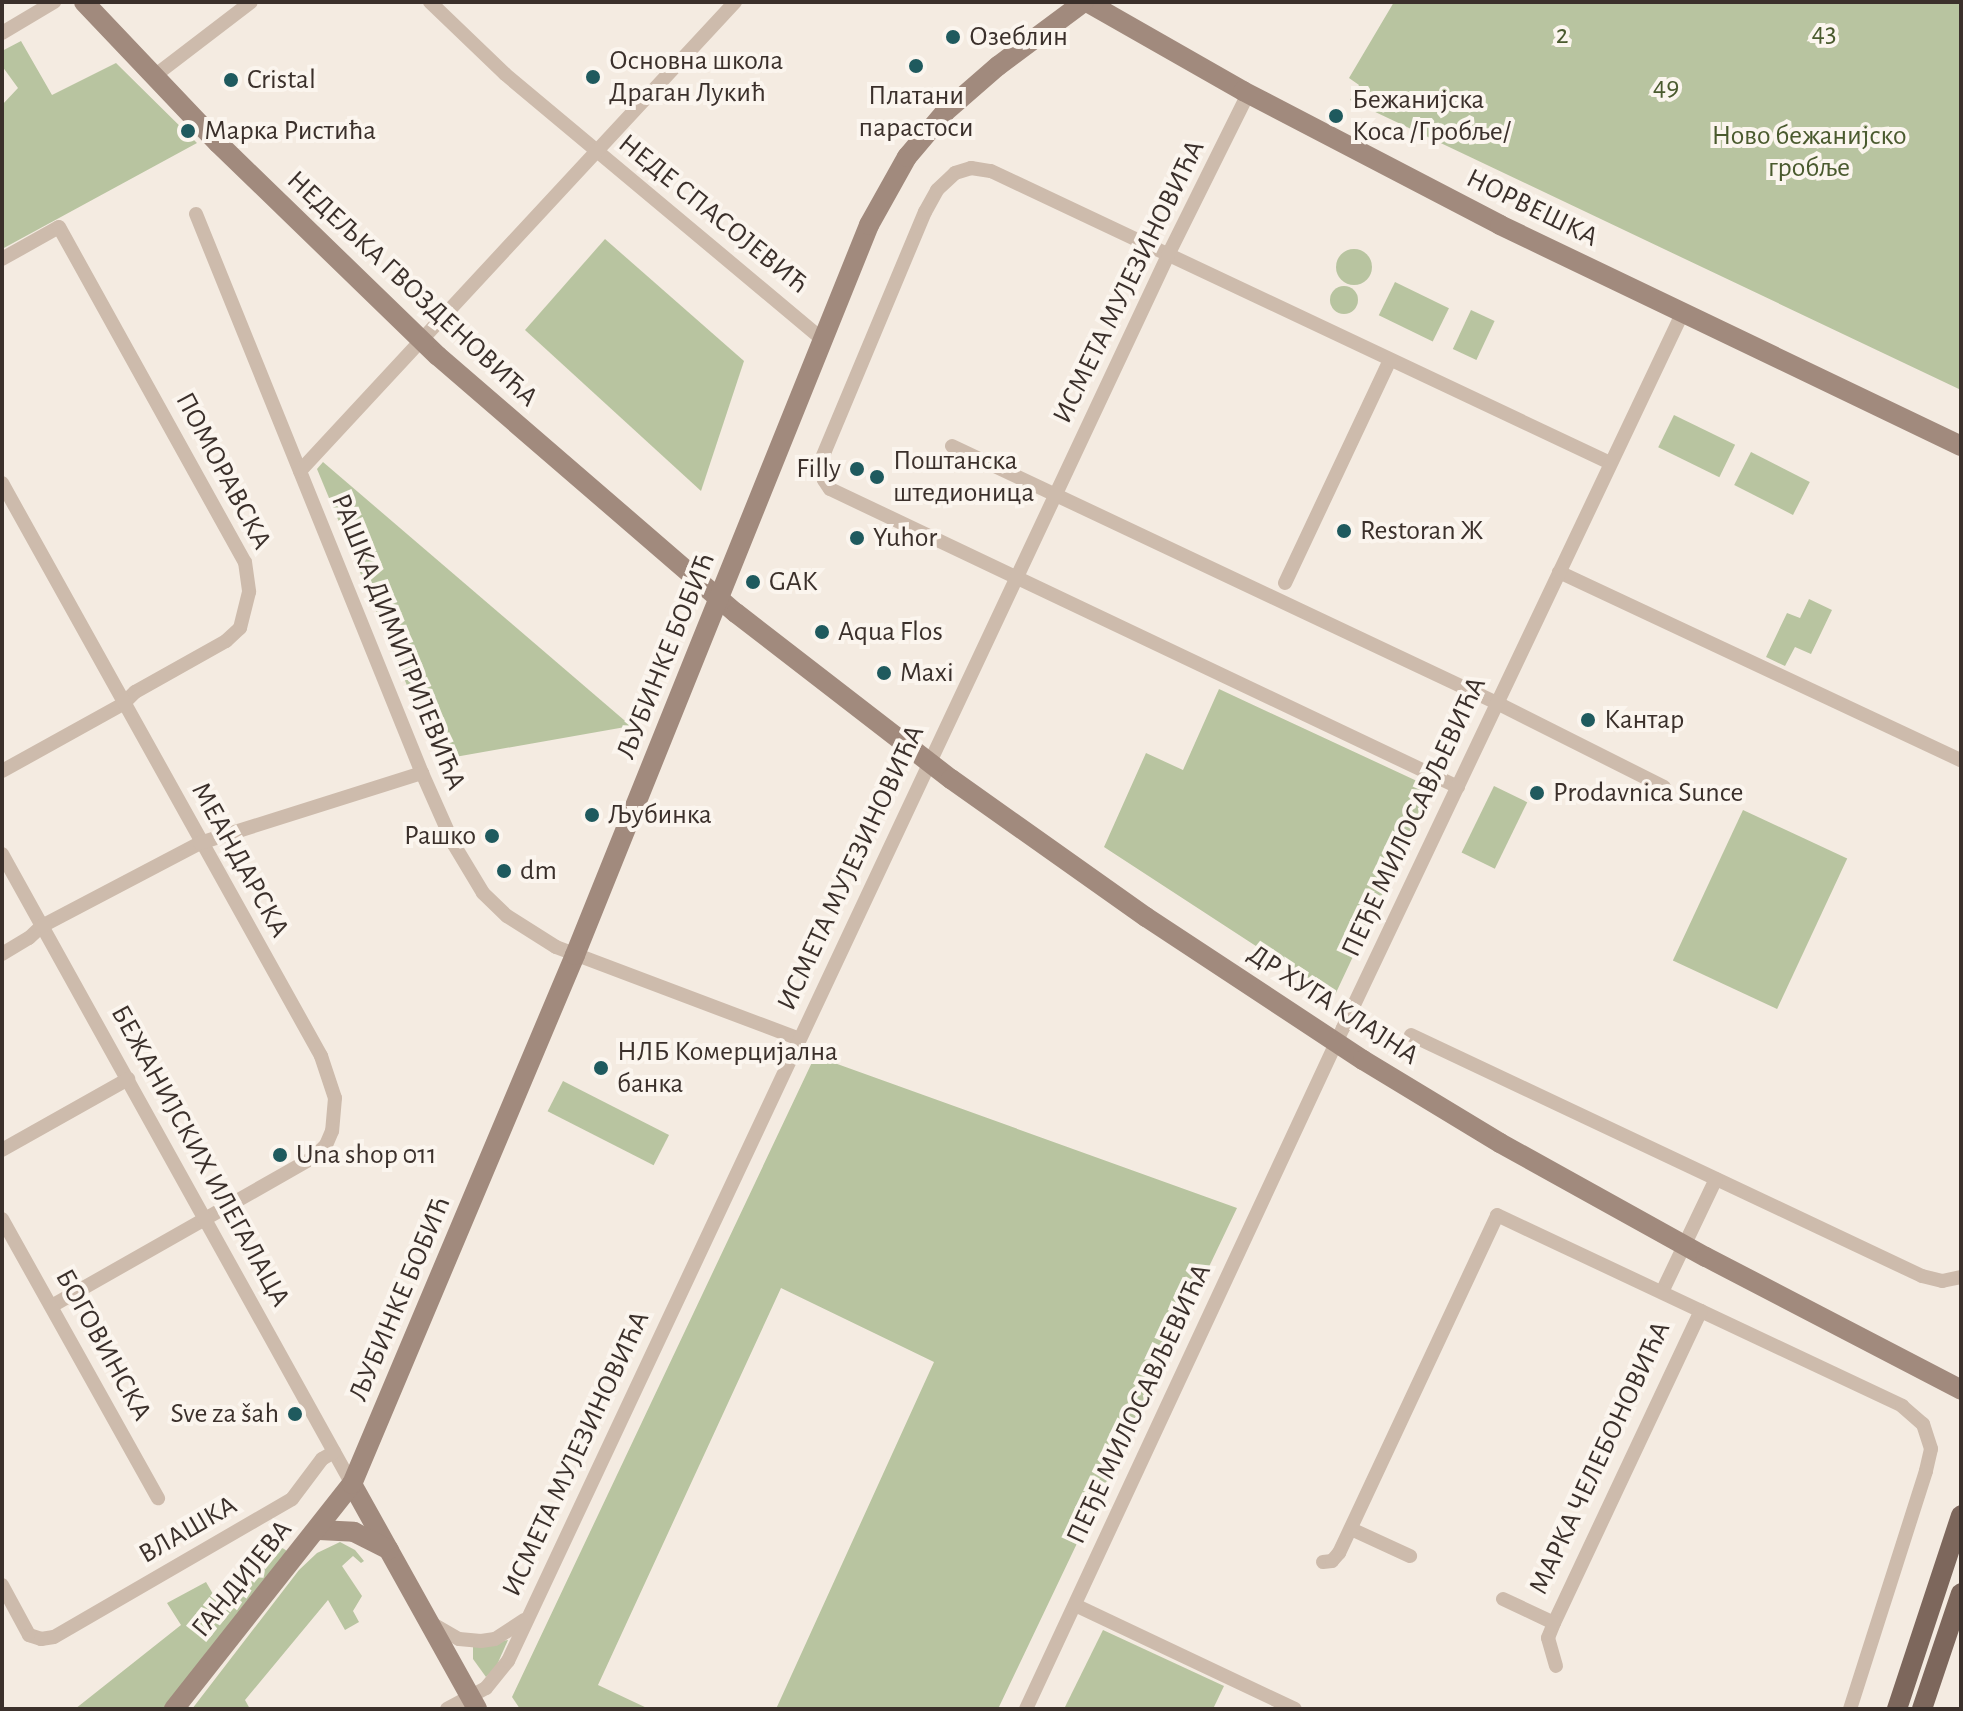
<!DOCTYPE html>
<meta charset="utf-8">
<style>
body{margin:0}
#map{position:relative;width:1963px;height:1711px;overflow:hidden;background:#f4ebe1;font-family:"Alegreya Sans",sans-serif}
div>[style]{position:absolute}
.green>*{inset:0;background:#b8c4a0;transform-origin:0 0}
.round{border-radius:50%}
.street>*{height:14px;margin:-7px;padding:0 7px;transform-origin:7px;border-radius:7px;background:#cdbbac}
.secondary>*{height:20px;margin:-10px;padding:0 10px;transform-origin:10px;border-radius:10px;background:#a18a7d}
.primary>*{height:20px;margin:-10px;padding:0 10px;transform-origin:10px;border-radius:10px;background:#7d675c}
.dots>*{width:22px;height:22px;translate:-50% -50%;box-sizing:border-box;border:4px solid #fbf5ee;border-radius:50%}
span{translate:-50% -50%;white-space:nowrap;text-align:center;line-height:1.15;-webkit-text-stroke:8px #fbf5ee;paint-order:stroke}
.park-label{font-size:28px;color:#4a5a2e}
.poi-label{font-size:28px;color:#3b302b}
.left{translate:0 -50%;text-align:left}
.right{translate:-100% -50%;text-align:right}
.street-label{font-size:28px;color:#3b302b}
.frame{position:absolute;inset:0;border:4px solid #3b302b;pointer-events:none}
</style>
<div id="map">
<div class="green">
<i style="clip-path:polygon(1394px 2px,1961px 2px,1961px 390px,1350px 100px,1359px 85px,1349px 78px)"></i>
<i style="clip-path:polygon(21px 41px,52px 95px,116px 63px,197px 143px,2px 249px,2px 105px,18px 88px,2px 66px,2px 51px)"></i>
<i style="clip-path:polygon(605px 239px,744px 361px,701px 491px,525px 330px)"></i>
<i class="round" style="left:1336px;top:249px;width:36px;height:36px"></i>
<i style="left:1395px;top:282px;width:60px;height:37px;rotate:26deg"></i>
<i class="round" style="left:1330px;top:286px;width:28px;height:28px"></i>
<i style="left:1471px;top:310px;width:26px;height:43px;rotate:25deg"></i>
<i style="left:1674px;top:415px;width:68px;height:36px;rotate:26deg"></i>
<i style="left:1751px;top:452px;width:66px;height:37px;rotate:27deg"></i>
<i style="clip-path:polygon(323px 462px,631px 726px,438px 760px,317px 469px)"></i>
<i style="clip-path:polygon(1809px 599px,1832px 610px,1811px 654px,1795px 647px,1785px 666px,1766px 657px,1787px 613px,1800px 618px)"></i>
<i style="clip-path:polygon(1219px 689px,1432px 788px,1334px 997px,1104px 847px,1146px 753px,1183px 770px)"></i>
<i style="left:1494px;top:786px;width:37px;height:74px;rotate:26deg"></i>
<i style="left:1743px;top:810px;width:115px;height:166px;rotate:25deg"></i>
<i style="clip-path:polygon(815px 1056px,1237px 1208px,998px 1709px,776px 1709px,934px 1362px,781px 1288px,598px 1685px,649px 1709px,520px 1709px,512px 1697px)"></i>
<i style="left:563px;top:1081px;width:119px;height:34px;rotate:27deg"></i>
<i style="clip-path:polygon(340px 1542px,355px 1550px,364px 1561px,361px 1563px,353px 1556px,342px 1566px,362px 1596px,353px 1611px,359px 1622px,345px 1630px,328px 1600px,245px 1700px,250px 1709px,192px 1709px,299px 1570px,317px 1553px)"></i>
<i style="clip-path:polygon(281px 1547px,290px 1553px,165px 1709px,75px 1709px,181px 1625px,167px 1603px,206px 1582px,224px 1613px)"></i>
<i style="clip-path:polygon(1103px 1630px,1224px 1686px,1213px 1709px,1064px 1709px)"></i>
<i style="clip-path:polygon(508px 1640px,496px 1667px,486px 1677px,473px 1659px,473px 1646px)"></i>
</div>
<div class="street">
<i style="left:430px;top:2px;width:104px;rotate:43.8deg"></i>
<i style="left:505px;top:74px;width:412px;rotate:39.9deg"></i>
<i style="left:2px;top:33px;width:61px;rotate:-30.8deg"></i>
<i style="left:153px;top:77px;width:123px;rotate:-37.4deg"></i>
<i style="left:196px;top:214px;width:603px;rotate:67.99deg"></i>
<i style="left:422px;top:773px;width:77px;rotate:66.1deg"></i>
<i style="left:453px;top:843px;width:58px;rotate:59deg"></i>
<i style="left:483px;top:893px;width:33px;rotate:44deg"></i>
<i style="left:507px;top:916px;width:58px;rotate:32.3deg"></i>
<i style="left:556px;top:947px;width:260px;rotate:20.7deg"></i>
<i style="left:2px;top:259px;width:65px;rotate:-29.3deg"></i>
<i style="left:59px;top:227px;width:383px;rotate:61deg"></i>
<i style="left:245px;top:562px;width:30px;rotate:82deg"></i>
<i style="left:249px;top:592px;width:37px;rotate:104deg"></i>
<i style="left:240px;top:628px;width:19px;rotate:137deg"></i>
<i style="left:226px;top:641px;width:104px;rotate:150.7deg"></i>
<i style="left:135px;top:692px;width:17px;rotate:135deg"></i>
<i style="left:123px;top:704px;width:138px;rotate:151deg"></i>
<i style="left:952px;top:446px;width:603px;rotate:25.25deg"></i>
<i style="left:1497px;top:703px;width:187px;rotate:26.7deg"></i>
<i style="left:300px;top:471px;width:640px;rotate:-47.15deg"></i>
<i style="left:2px;top:483px;width:656px;rotate:60.89deg"></i>
<i style="left:321px;top:1056px;width:44px;rotate:71.6deg"></i>
<i style="left:335px;top:1098px;width:33px;rotate:95deg"></i>
<i style="left:332px;top:1131px;width:15px;rotate:113deg"></i>
<i style="left:326px;top:1145px;width:17px;rotate:135deg"></i>
<i style="left:314px;top:1157px;width:301px;rotate:150.4deg"></i>
<i style="left:1559px;top:572px;width:444px;rotate:25.1deg"></i>
<i style="left:1285px;top:583px;width:246px;rotate:-64.8deg"></i>
<i style="left:1458px;top:787px;width:695px;rotate:-154.61deg"></i>
<i style="left:830px;top:489px;width:11px;rotate:-124deg"></i>
<i style="left:824px;top:480px;width:22px;rotate:-95deg"></i>
<i style="left:822px;top:458px;width:267px;rotate:-67.3deg"></i>
<i style="left:925px;top:212px;width:25px;rotate:-61deg"></i>
<i style="left:937px;top:190px;width:25px;rotate:-43deg"></i>
<i style="left:955px;top:173px;width:17px;rotate:-17deg"></i>
<i style="left:971px;top:168px;width:20px;rotate:9deg"></i>
<i style="left:991px;top:171px;width:684px;rotate:25.25deg"></i>
<i style="left:2px;top:854px;width:721px;rotate:60.95deg"></i>
<i style="left:2px;top:954px;width:31px;rotate:-31deg"></i>
<i style="left:29px;top:938px;width:18px;rotate:-43deg"></i>
<i style="left:42px;top:926px;width:178px;rotate:-27.7deg"></i>
<i style="left:200px;top:843px;width:233px;rotate:-17.5deg"></i>
<i style="left:1411px;top:1035px;width:565px;rotate:25.25deg"></i>
<i style="left:1922px;top:1276px;width:21px;rotate:14deg"></i>
<i style="left:1942px;top:1281px;width:19px;rotate:-12deg"></i>
<i style="left:2px;top:1150px;width:145px;rotate:-29.4deg"></i>
<i style="left:2px;top:1219px;width:320px;rotate:60.8deg"></i>
<i style="left:1662px;top:1292px;width:125px;rotate:-64.5deg"></i>
<i style="left:1351px;top:1529px;width:65px;rotate:24.6deg"></i>
<i style="left:1323px;top:1562px;width:9px;rotate:-6deg"></i>
<i style="left:1332px;top:1561px;width:11px;rotate:-49deg"></i>
<i style="left:1339px;top:1553px;width:373px;rotate:-64.9deg"></i>
<i style="left:1497px;top:1215px;width:448px;rotate:25.2deg"></i>
<i style="left:1902px;top:1406px;width:28px;rotate:41deg"></i>
<i style="left:1923px;top:1424px;width:26px;rotate:72deg"></i>
<i style="left:1931px;top:1449px;width:23px;rotate:103deg"></i>
<i style="left:1926px;top:1471px;width:250px;rotate:107.7deg"></i>
<i style="left:2px;top:1585px;width:57px;rotate:61.6deg"></i>
<i style="left:29px;top:1635px;width:13px;rotate:18deg"></i>
<i style="left:41px;top:1639px;width:13px;rotate:-9deg"></i>
<i style="left:54px;top:1637px;width:275px;rotate:-30.1deg"></i>
<i style="left:292px;top:1499px;width:50px;rotate:-53.1deg"></i>
<i style="left:322px;top:1459px;width:14px;rotate:-30deg"></i>
<i style="left:1503px;top:1599px;width:56px;rotate:25.2deg"></i>
<i style="left:1554px;top:1623px;width:345px;rotate:-64.8deg"></i>
<i style="left:1075px;top:1605px;width:243px;rotate:25.3deg"></i>
<i style="left:431px;top:1623px;width:32px;rotate:30deg"></i>
<i style="left:459px;top:1639px;width:22px;rotate:5deg"></i>
<i style="left:481px;top:1641px;width:14px;rotate:-8deg"></i>
<i style="left:495px;top:1639px;width:35px;rotate:-33deg"></i>
<i style="left:1554px;top:1623px;width:16px;rotate:112deg"></i>
<i style="left:1548px;top:1638px;width:29px;rotate:74deg"></i>
<i style="left:447px;top:1709px;width:44px;rotate:-28.3deg"></i>
<i style="left:486px;top:1688px;width:35px;rotate:-51deg"></i>
<i style="left:508px;top:1661px;width:1553px;rotate:-64.85deg"></i>
<i style="left:1168px;top:255px;width:180px;rotate:-63.6deg"></i>
<i style="left:1026px;top:1709px;width:751px;rotate:-65.04deg"></i>
<i style="left:1343px;top:1028px;width:790px;rotate:-64.6deg"></i>
</div>
<div class="secondary">
<i style="left:84px;top:2px;width:195px;rotate:46.5deg"></i>
<i style="left:218px;top:143px;width:306px;rotate:44.1deg"></i>
<i style="left:438px;top:356px;width:394px;rotate:40.8deg"></i>
<i style="left:736px;top:613px;width:272px;rotate:37.7deg"></i>
<i style="left:951px;top:779px;width:239px;rotate:35.3deg"></i>
<i style="left:1146px;top:917px;width:260px;rotate:33.4deg"></i>
<i style="left:1363px;top:1060px;width:160px;rotate:31.2deg"></i>
<i style="left:1500px;top:1143px;width:235px;rotate:29deg"></i>
<i style="left:1706px;top:1257px;width:288px;rotate:27.5deg"></i>
<i style="left:1087px;top:2px;width:180px;rotate:29.7deg"></i>
<i style="left:1243px;top:91px;width:290px;rotate:27.5deg"></i>
<i style="left:1500px;top:225px;width:511px;rotate:25.61deg"></i>
<i style="left:352px;top:1484px;width:257px;rotate:60.9deg"></i>
<i style="left:319px;top:1530px;width:35px;rotate:3deg"></i>
<i style="left:354px;top:1532px;width:39px;rotate:27deg"></i>
<i style="left:174px;top:1709px;width:287px;rotate:-51.7deg"></i>
<i style="left:352px;top:1484px;width:574px;rotate:-67.14deg"></i>
<i style="left:575px;top:955px;width:787px;rotate:-68.06deg"></i>
<i style="left:869px;top:225px;width:78px;rotate:-60.8deg"></i>
<i style="left:907px;top:157px;width:59px;rotate:-49.8deg"></i>
<i style="left:945px;top:112px;width:70px;rotate:-41deg"></i>
<i style="left:998px;top:66px;width:107px;rotate:-36.7deg"></i>
</div>
<div class="primary">
<i style="left:1897px;top:1709px;width:204px;rotate:-71.7deg"></i>
<i style="left:1922px;top:1709px;width:122px;rotate:-71.4deg"></i>
</div>
<div class="dots">
<i style="left:953px;top:37px;background:#1f5a5e"></i>
<i style="left:916px;top:66px;background:#1f5a5e"></i>
<i style="left:593px;top:77px;background:#1f5a5e"></i>
<i style="left:231px;top:80px;background:#1f5a5e"></i>
<i style="left:1336px;top:116px;background:#1f5a5e"></i>
<i style="left:188px;top:131px;background:#1f5a5e"></i>
<i style="left:857px;top:469px;background:#1f5a5e"></i>
<i style="left:877px;top:477px;background:#1f5a5e"></i>
<i style="left:1344px;top:531px;background:#1f5a5e"></i>
<i style="left:857px;top:538px;background:#1f5a5e"></i>
<i style="left:753px;top:582px;background:#1f5a5e"></i>
<i style="left:822px;top:632px;background:#1f5a5e"></i>
<i style="left:884px;top:673px;background:#1f5a5e"></i>
<i style="left:1588px;top:720px;background:#1f5a5e"></i>
<i style="left:1537px;top:793px;background:#1f5a5e"></i>
<i style="left:592px;top:815px;background:#1f5a5e"></i>
<i style="left:492px;top:836px;background:#1f5a5e"></i>
<i style="left:504px;top:871px;background:#1f5a5e"></i>
<i style="left:601px;top:1068px;background:#1f5a5e"></i>
<i style="left:280px;top:1155px;background:#1f5a5e"></i>
<i style="left:295px;top:1414px;background:#1f5a5e"></i>
</div>
<div class="park-label">
<span style="left:1824px;top:33px">43</span>
<span style="left:1562px;top:35px">2</span>
<span style="left:1666px;top:87px">49</span>
<span style="left:1809px;top:152px">Ново бежанијско<br>гробље</span>
</div>
<div class="poi-label">
<span class="left" style="left:969px;top:37px">Озеблин</span>
<span class="left" style="left:609px;top:77px">Основна школа<br>Драган Лукић</span>
<span class="left" style="left:247px;top:80px">Cristal</span>
<span style="left:916px;top:112px">Платани<br>парастоси</span>
<span class="left" style="left:1352px;top:116px">Бежанијска<br>Коса /Гробље/</span>
<span class="left" style="left:204px;top:131px">Марка Ристића</span>
<span class="left" style="left:893px;top:477px">Поштанска<br>штедионица</span>
<span class="right" style="left:841px;top:469px">Filly</span>
<span class="left" style="left:1360px;top:531px">Restoran Ж</span>
<span class="left" style="left:873px;top:538px">Yuhor</span>
<span class="left" style="left:769px;top:582px">GAK</span>
<span class="left" style="left:838px;top:632px">Aqua Flos</span>
<span class="left" style="left:900px;top:673px">Maxi</span>
<span class="left" style="left:1604px;top:720px">Кантар</span>
<span class="left" style="left:1553px;top:793px">Prodavnica Sunce</span>
<span class="left" style="left:608px;top:815px">Љубинка</span>
<span class="right" style="left:476px;top:836px">Рашко</span>
<span class="left" style="left:520px;top:871px">dm</span>
<span class="left" style="left:617px;top:1068px">НЛБ Комерцијална<br>банка</span>
<span class="left" style="left:296px;top:1155px">Una shop 011</span>
<span class="right" style="left:279px;top:1414px">Sve za šah</span>
</div>
<div class="street-label">
<span style="left:1532px;top:208px;rotate:26deg">НОРВЕШКА</span>
<span style="left:713px;top:214px;rotate:39deg">НЕДЕ СПАСОЈЕВИЋ</span>
<span style="left:1129px;top:282px;rotate:-64deg">ИСМЕТА МУЈЕЗИНОВИЋА</span>
<span style="left:412px;top:289px;rotate:43deg">НЕДЕЉКА ГВОЗДЕНОВИЋА</span>
<span style="left:223px;top:471px;rotate:62deg">ПОМОРАВСКА</span>
<span style="left:398px;top:642px;rotate:68deg">РАШКА ДИМИТРИЈЕВИЋА</span>
<span style="left:666px;top:656px;rotate:-68deg">ЉУБИНКЕ БОБИЋ</span>
<span style="left:1414px;top:817px;rotate:-65deg">ПЕЂЕ МИЛОСАВЉЕВИЋА</span>
<span style="left:240px;top:860px;rotate:61deg">МЕАНДАРСКА</span>
<span style="left:851px;top:868px;rotate:-65deg">ИСМЕТА МУЈЕЗИНОВИЋА</span>
<span style="left:1333px;top:1005px;rotate:33deg">ДР ХУГА КЛАЈНА</span>
<span style="left:200px;top:1156px;rotate:61deg">БЕЖАНИЈСКИХ ИЛЕГАЛАЦА</span>
<span style="left:400px;top:1299px;rotate:-67deg">ЉУБИНКЕ БОБИЋ</span>
<span style="left:103px;top:1345px;rotate:61deg">БОГОВИНСКА</span>
<span style="left:1139px;top:1404px;rotate:-65deg">ПЕЂЕ МИЛОСАВЉЕВИЋА</span>
<span style="left:576px;top:1454px;rotate:-65deg">ИСМЕТА МУЈЕЗИНОВИЋА</span>
<span style="left:1600px;top:1458px;rotate:-65deg">МАРКА ЧЕЛЕБОНОВИЋА</span>
<span style="left:188px;top:1530px;rotate:-30deg">ВЛАШКА</span>
<span style="left:242px;top:1579px;rotate:-51deg">ГАНДИЈЕВА</span>
</div>
<div class="frame"></div>
</div>
